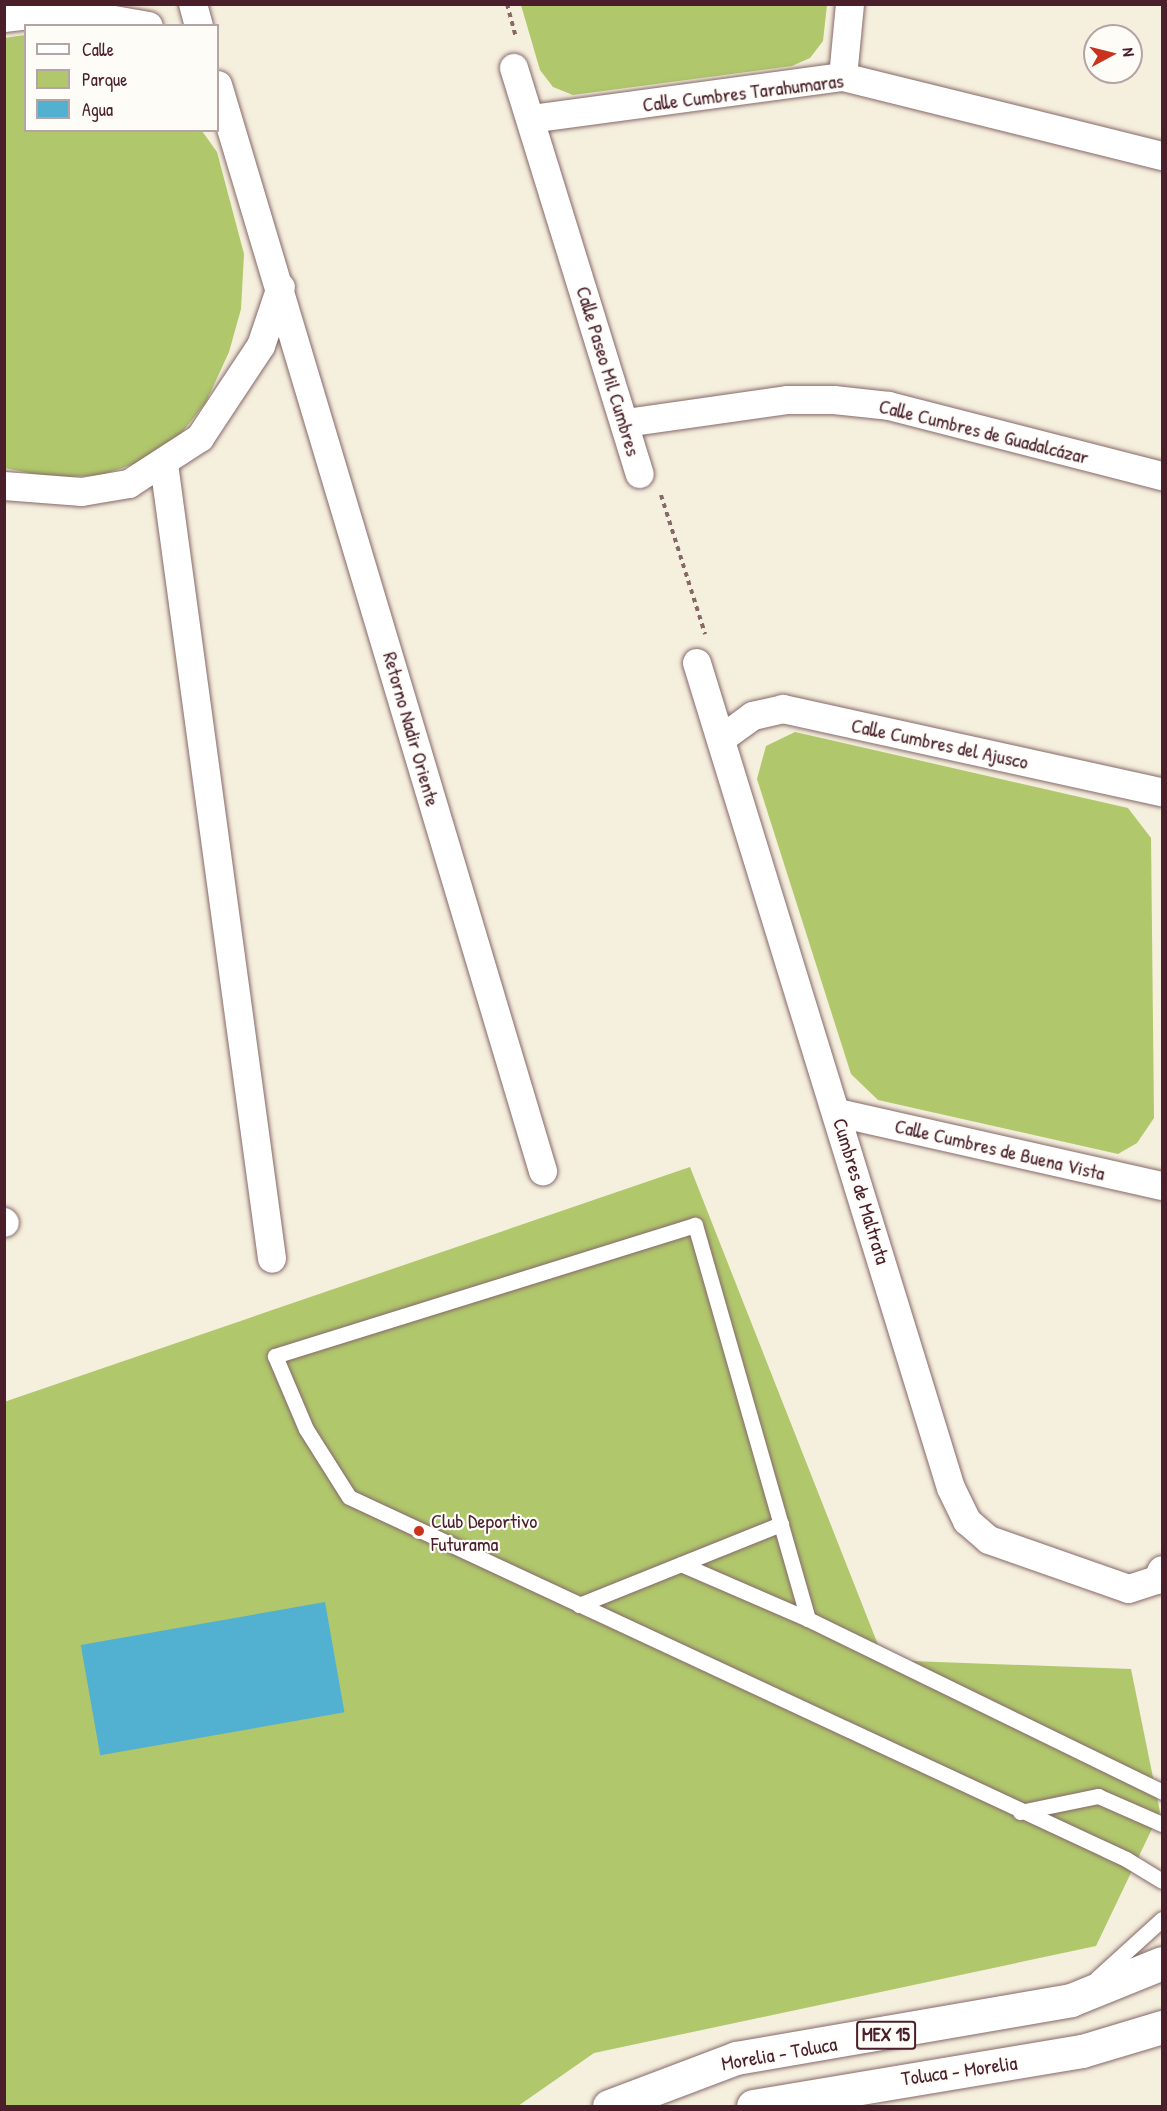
<!DOCTYPE html>
<meta charset="utf-8">
<style>
body{margin:0}
#map{position:relative;width:1167px;height:2111px;overflow:hidden;background:#f5efdd;font-family:"Patrick Hand",sans-serif}
div>[style]{position:absolute}
.green>*{inset:0;background:#b0c76c}
.water>*{inset:0;background:#52b0d1;transform-origin:0 0}
.path>*{height:4px;margin-top:-2px;transform-origin:0;background:repeating-linear-gradient(90deg,#866869 0 4.5px,transparent 0 9px)}
.roads{filter:drop-shadow(0 0 2px #866869) drop-shadow(0 0 2px #866869)}
.lane>*{height:15px;margin:-7.5px;padding:0 7.5px;transform-origin:7.5px;border-radius:7.5px;background:#fff}
.street>*{height:28px;margin:-14px;padding:0 14px;transform-origin:14px;border-radius:14px;background:#fff}
.primary>*{height:33px;margin:-16.5px;padding:0 16.5px;transform-origin:16.5px;border-radius:16.5px;background:#fff}
.dots>*{width:16px;height:16px;translate:-50% -50%;box-sizing:border-box;border:3px solid #fdfcf7;border-radius:50%}
span{translate:-50% -50%;white-space:nowrap;text-align:center;line-height:1.15;-webkit-text-stroke:4.5px #fdfcf7;paint-order:stroke}
.shield-label span{padding:2px 4px;background:#fdfcf7;border:2px solid;border-radius:4px;-webkit-text-stroke-width:0}
.shield-label{font-size:18px;color:#4a1f2b;font-weight:700}
.street-label{font-size:20px;color:#4a1f2b}
.poi-label{font-size:20px;color:#4a1f2b}
.left{translate:0 -50%;text-align:left}
.frame{position:absolute;inset:0;border:6px solid #4a1f2b;pointer-events:none}
.legend{position:absolute;left:24px;top:24px;width:195px;height:108px;box-sizing:border-box;background:#fdfcf7;border:2px solid #b5a4a5;margin:0;padding:8px 10px;list-style:none;font-size:18px;color:#4a1f2b}
.legend li{display:flex;align-items:center;gap:12px;height:30px}
.legend b{width:30px;border:2px solid #b5a4a5}
.north{position:absolute;left:1083px;top:24px;width:60px;height:60px;box-sizing:border-box;background:#fdfcf7;border:2px solid #b5a4a5;border-radius:50%;rotate:83deg;font-size:16px;font-weight:700;line-height:24px;text-align:center;color:#4a1f2b}
.north::after{content:'';display:block;margin:auto;width:21px;height:27px;background:#c8321e;clip-path:polygon(50% 0,100% 100%,50% 72%,0 100%)}
</style>
<div id="map">
<div class="green">
<i style="clip-path:polygon(521px 5px,521px 4px,827px 5px,823px 41px,810px 58px,792px 66px,573px 95px,553px 87px,540px 70px)"></i>
<i style="clip-path:polygon(25px 35px,26px 130px,202px 131px,217px 152px,244px 254px,241px 309px,229px 352px,206px 402px,180px 435px,143px 461px,101px 475px,53px 478px,5px 468px,4px 38px)"></i>
<i style="clip-path:polygon(795px 732px,1128px 808px,1151px 838px,1154px 1118px,1137px 1143px,1118px 1154px,878px 1100px,851px 1074px,757px 779px,766px 746px)"></i>
<i style="clip-path:polygon(690px 1167px,884px 1660px,1131px 1669px,1160px 1812px,1096px 1946px,594px 2053px,518px 2106px,5px 2106px,4px 1402px)"></i>
</div>
<div class="water">
<i style="left:325px;top:1602px;width:112px;height:248px;rotate:80deg"></i>
</div>
<div class="path">
<i style="left:507px;top:4px;width:35px;rotate:75deg"></i>
<i style="left:661px;top:495px;width:146px;rotate:72.4deg"></i>
</div>
<div class="roads">
<div class="lane">
<i style="left:681px;top:1564px;width:138px;rotate:23.4deg"></i>
<i style="left:808px;top:1619px;width:394px;rotate:26deg"></i>
<i style="left:579px;top:1605px;width:218px;rotate:-21.9deg"></i>
<i style="left:808px;top:1619px;width:410px;rotate:-106deg"></i>
<i style="left:695px;top:1225px;width:440px;rotate:162.7deg"></i>
<i style="left:275px;top:1356px;width:79px;rotate:67deg"></i>
<i style="left:306px;top:1429px;width:80px;rotate:57.7deg"></i>
<i style="left:349px;top:1497px;width:857px;rotate:24.98deg"></i>
<i style="left:1126px;top:1859px;width:42px;rotate:31.4deg"></i>
<i style="left:1020px;top:1812px;width:80px;rotate:-11.6deg"></i>
<i style="left:1098px;top:1796px;width:70px;rotate:23.6deg"></i>
<i style="left:1097px;top:1978px;width:88px;rotate:-42.2deg"></i>
</div>
<div class="street">
<i style="left:193px;top:4px;width:23px;rotate:75deg"></i>
<i style="left:4px;top:18px;width:59px;rotate:-6.8deg"></i>
<i style="left:63px;top:11px;width:87px;rotate:9.9deg"></i>
<i style="left:514px;top:68px;width:425px;rotate:72.8deg"></i>
<i style="left:843px;top:77px;width:73px;rotate:-84.5deg"></i>
<i style="left:218px;top:85px;width:1134px;rotate:73.34deg"></i>
<i style="left:531px;top:119px;width:315px;rotate:-7.7deg"></i>
<i style="left:843px;top:77px;width:329px;rotate:13.9deg"></i>
<i style="left:626px;top:423px;width:164px;rotate:-8.1deg"></i>
<i style="left:788px;top:400px;width:46px"></i>
<i style="left:834px;top:400px;width:55px;rotate:6.2deg"></i>
<i style="left:889px;top:406px;width:282px;rotate:14.4deg"></i>
<i style="left:164px;top:464px;width:802px;rotate:82.26deg"></i>
<i style="left:4px;top:486px;width:78px;rotate:4.4deg"></i>
<i style="left:82px;top:492px;width:48px;rotate:-9.7deg"></i>
<i style="left:129px;top:484px;width:85px;rotate:-32.9deg"></i>
<i style="left:200px;top:438px;width:110px;rotate:-56.5deg"></i>
<i style="left:261px;top:346px;width:62px;rotate:-71.3deg"></i>
<i style="left:697px;top:663px;width:863px;rotate:72.89deg"></i>
<i style="left:951px;top:1488px;width:37px;rotate:64deg"></i>
<i style="left:967px;top:1521px;width:29px;rotate:41deg"></i>
<i style="left:989px;top:1540px;width:148px;rotate:19.3deg"></i>
<i style="left:1129px;top:1589px;width:29px;rotate:-18deg"></i>
<i style="left:1157px;top:1580px;width:11px;rotate:-63deg"></i>
<i style="left:724px;top:737px;width:36px;rotate:-36deg"></i>
<i style="left:753px;top:716px;width:31px;rotate:-13deg"></i>
<i style="left:783px;top:709px;width:388px;rotate:12.4deg"></i>
<i style="left:838px;top:1113px;width:332px;rotate:12.7deg"></i>
<i style="left:4px;top:1222px;width:1px;rotate:45deg"></i>
</div>
<div class="primary">
<i style="left:609px;top:2106px;width:136px;rotate:-20.7deg"></i>
<i style="left:736px;top:2058px;width:340px;rotate:-9.8deg"></i>
<i style="left:1071px;top:2000px;width:98px;rotate:-22.1deg"></i>
<i style="left:753px;top:2106px;width:334px;rotate:-9.5deg"></i>
<i style="left:1082px;top:2051px;width:84px;rotate:-16.7deg"></i>
</div>
</div>
<div class="dots">
<i style="left:419px;top:1531px;background:#c8321e"></i>
</div>
<div class="shield-label">
<span style="left:886px;top:2035px">MEX 15</span>
</div>
<div class="street-label">
<span style="left:743px;top:92px;rotate:-7deg">Calle Cumbres Tarahumaras</span>
<span style="left:609px;top:371px;rotate:73deg">Calle Paseo Mil Cumbres</span>
<span style="left:984px;top:431px;rotate:14deg">Calle Cumbres de Guadalcázar</span>
<span style="left:412px;top:729px;rotate:74deg">Retorno Nadir Oriente</span>
<span style="left:940px;top:743px;rotate:12deg">Calle Cumbres del Ajusco</span>
<span style="left:1000px;top:1149px;rotate:13deg">Calle Cumbres de Buena Vista</span>
<span style="left:862px;top:1191px;rotate:73deg">Cumbres de Maltrata</span>
<span style="left:779px;top:2053px;rotate:-10deg">Morelia - Toluca</span>
<span style="left:959px;top:2070px;rotate:-8deg">Toluca - Morelia</span>
</div>
<div class="poi-label">
<span class="left" style="left:431px;top:1532px">Club Deportivo<br>Futurama</span>
</div>
<div class="frame"></div>
<ul class="legend">
<li><b style="height:8px;background:#fff"></b>Calle</li>
<li><b style="height:16px;background:#b0c76c"></b>Parque</li>
<li><b style="height:16px;background:#52b0d1"></b>Agua</li>
</ul>
<div class="north">N</div>
</div>
